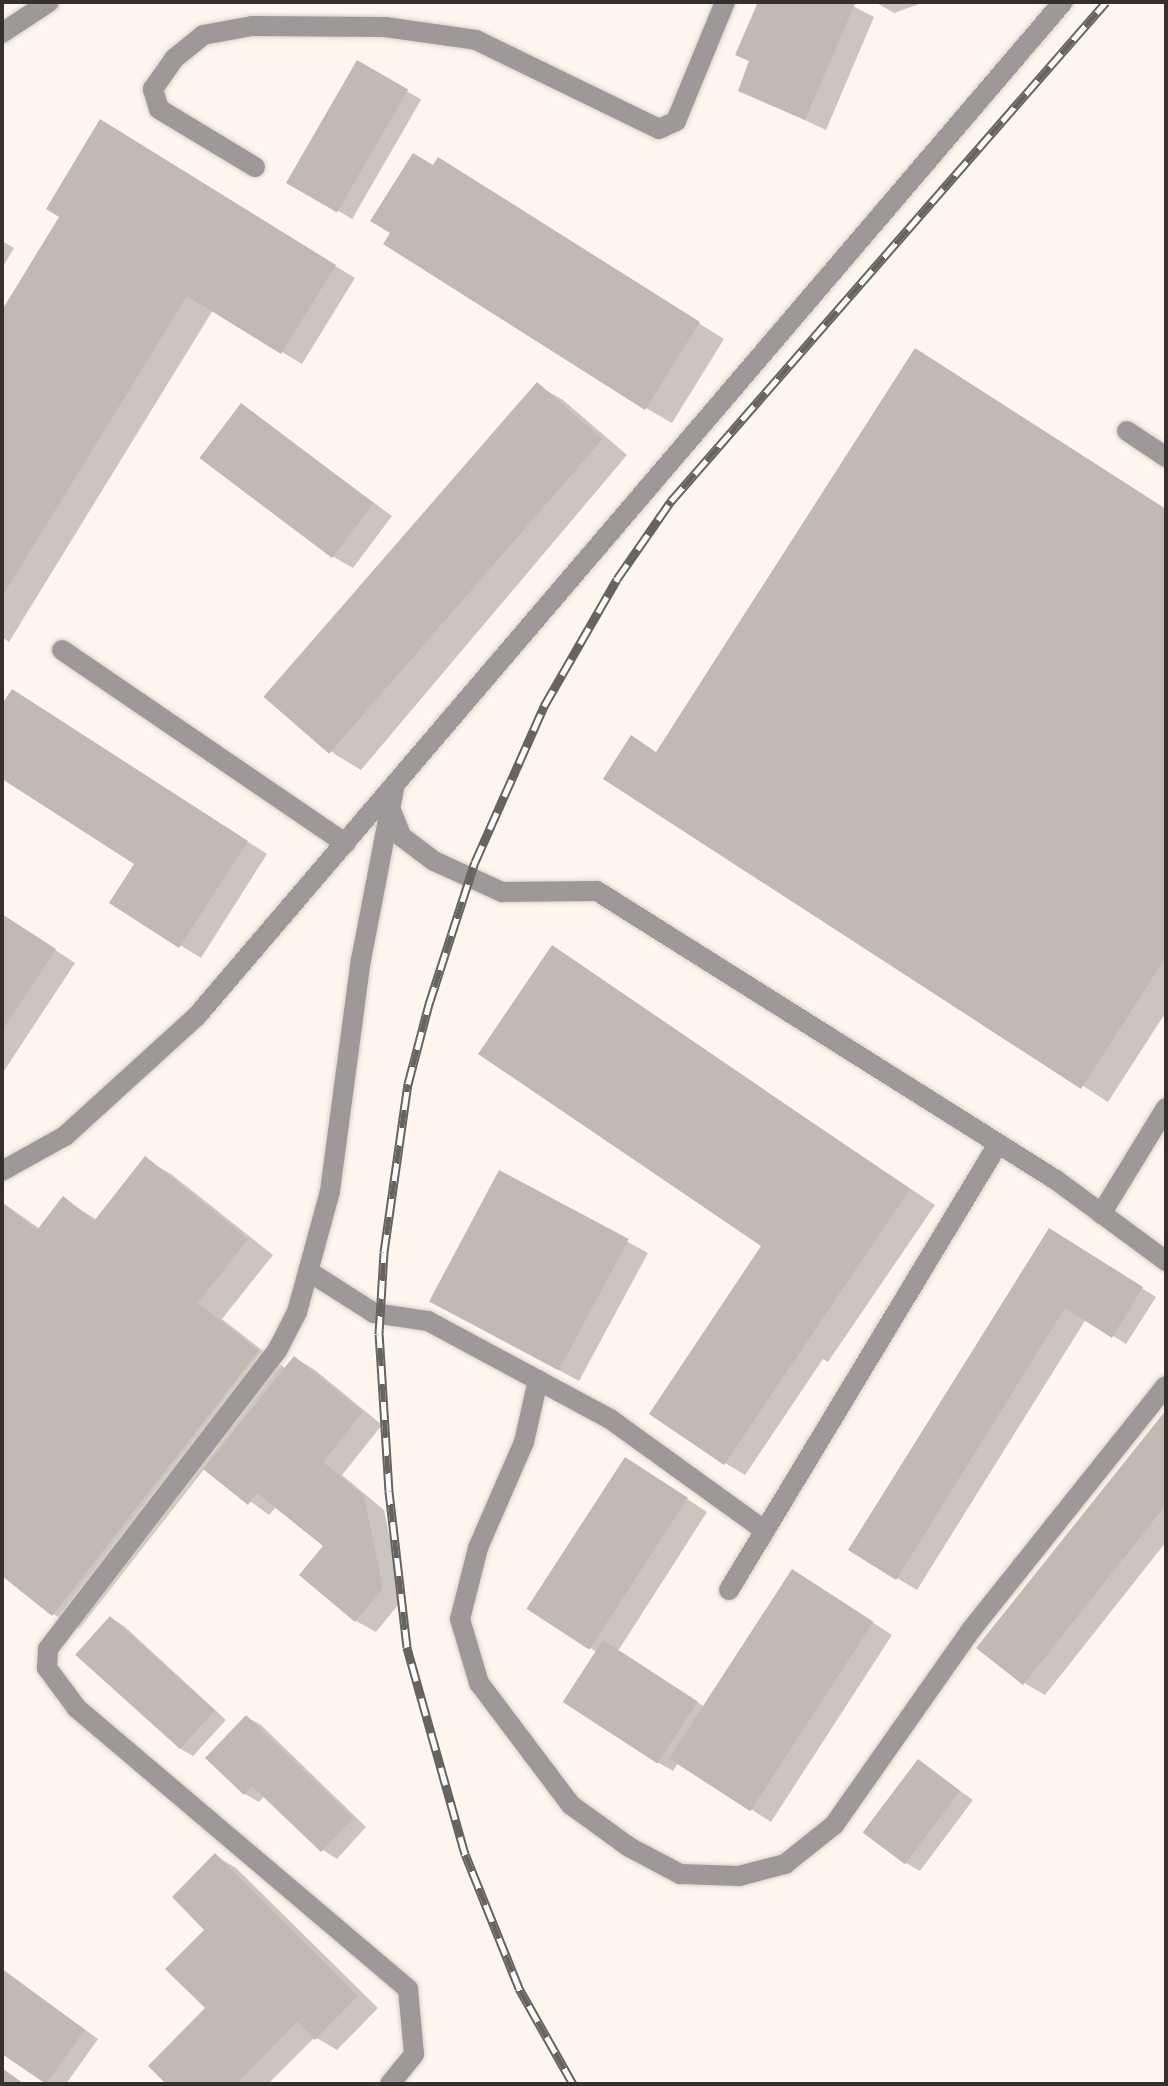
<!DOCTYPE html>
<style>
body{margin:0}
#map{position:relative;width:1168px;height:2086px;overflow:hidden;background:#fff7ef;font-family:"Public Sans",sans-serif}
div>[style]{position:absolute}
.shadow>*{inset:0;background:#0003;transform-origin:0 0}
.building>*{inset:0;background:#c3b9b3;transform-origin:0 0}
.roads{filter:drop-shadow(0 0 2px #dad3cc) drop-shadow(0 0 2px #dad3cc)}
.minor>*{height:20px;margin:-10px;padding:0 10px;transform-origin:10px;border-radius:10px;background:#9e9998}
.rail>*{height:9px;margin-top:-4.5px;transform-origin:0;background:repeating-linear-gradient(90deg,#fff 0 18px,#67635f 0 36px);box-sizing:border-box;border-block:2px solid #67635f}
span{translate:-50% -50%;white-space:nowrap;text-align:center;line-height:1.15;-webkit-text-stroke:7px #fff;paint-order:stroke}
.frame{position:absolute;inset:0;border:4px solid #33302d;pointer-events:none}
</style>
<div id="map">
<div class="shadow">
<i style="clip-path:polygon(760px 2px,774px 7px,777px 2px,845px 2px,874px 17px,826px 130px,740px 90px,751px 62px,737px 54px)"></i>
<i style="clip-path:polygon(875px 2px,925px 2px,894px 13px)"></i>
<i style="left:358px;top:63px;width:73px;height:138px;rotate:30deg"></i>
<i style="clip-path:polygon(121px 134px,355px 278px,302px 364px,213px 310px,9px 642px,2px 637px,2px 314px)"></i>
<i style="clip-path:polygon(434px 167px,464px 175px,724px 339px,672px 423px,646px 408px)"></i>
<i style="clip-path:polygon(2px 241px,14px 248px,2px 268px)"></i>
<i style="clip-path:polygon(537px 385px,563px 400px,627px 455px,361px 770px,336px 755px,272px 701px)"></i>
<i style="clip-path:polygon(241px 405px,392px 516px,353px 568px,332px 556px)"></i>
<i style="clip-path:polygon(1166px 510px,1166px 1012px,1108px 1102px,605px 779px)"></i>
<i style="clip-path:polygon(33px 703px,267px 854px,201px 958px,112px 903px,137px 864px,2px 777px,2px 708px)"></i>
<i style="clip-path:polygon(2px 915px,75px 963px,2px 1074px)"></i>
<i style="clip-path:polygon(552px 948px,935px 1205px,828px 1362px,823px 1359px,745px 1475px,725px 1463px,764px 1245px)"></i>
<i style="clip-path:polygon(145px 1159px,171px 1174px,273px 1255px,222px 1319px,286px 1369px,295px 1358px,315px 1370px,382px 1425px,342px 1475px,384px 1510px,402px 1600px,376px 1632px,356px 1621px,326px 1546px,277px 1506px,269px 1515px,205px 1468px,79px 1629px,53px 1614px,2px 1574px,2px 1202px,40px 1229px,64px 1199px,97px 1220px)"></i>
<i style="clip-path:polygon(499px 1172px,648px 1253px,579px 1381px,451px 1312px)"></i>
<i style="clip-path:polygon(1064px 1239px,1156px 1297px,1126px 1344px,1086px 1319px,917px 1590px,897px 1578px)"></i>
<i style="clip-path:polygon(1166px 1413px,1166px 1542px,1045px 1695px,1024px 1683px)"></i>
<i style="clip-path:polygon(646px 1472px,707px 1512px,618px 1651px,705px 1707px,813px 1583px,892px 1635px,771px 1822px,678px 1763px,673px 1771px,659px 1763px,566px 1702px,598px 1653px,531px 1609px)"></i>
<i style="clip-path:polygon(111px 1618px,124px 1626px,226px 1720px,193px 1756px,179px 1748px)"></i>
<i style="clip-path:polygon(247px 1717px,261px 1725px,366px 1827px,337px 1859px,323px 1850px,265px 1795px,259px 1802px,245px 1794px)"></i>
<i style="clip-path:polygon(919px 1762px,973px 1800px,920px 1871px,906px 1863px)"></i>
<i style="clip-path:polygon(216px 1856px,236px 1868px,378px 2008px,337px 2050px,315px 2037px,268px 2084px,169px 2084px,208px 2008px,204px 1932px)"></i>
<i style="clip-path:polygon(2px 1969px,98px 2039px,66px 2084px,47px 2084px,2px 2051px)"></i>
</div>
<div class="building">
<i style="clip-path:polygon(758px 2px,855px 4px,805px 120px,738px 91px,749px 61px,735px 55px)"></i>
<i style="left:357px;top:60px;width:59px;height:142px;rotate:30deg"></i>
<i style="clip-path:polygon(100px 119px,336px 265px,281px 354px,187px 296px,2px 597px,2px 310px,59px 217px,46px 209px)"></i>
<i style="clip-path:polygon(413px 153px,433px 165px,438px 157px,700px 322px,645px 410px,383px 244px,390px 233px,370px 221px)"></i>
<i style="clip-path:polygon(915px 348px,1166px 509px,1166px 957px,1081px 1089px,603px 779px,631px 735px,656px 752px)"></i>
<i style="left:537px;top:382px;width:87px;height:417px;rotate:41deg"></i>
<i style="left:241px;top:403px;width:166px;height:69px;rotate:37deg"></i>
<i style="clip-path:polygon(12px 689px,248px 841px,179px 948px,109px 903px,134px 864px,2px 779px,2px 704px)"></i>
<i style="clip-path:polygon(2px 914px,56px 949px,2px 1031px)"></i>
<i style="clip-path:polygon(552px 945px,910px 1189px,724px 1465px,649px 1414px,761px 1246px,478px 1054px)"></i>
<i style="clip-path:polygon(145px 1156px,248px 1239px,198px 1303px,259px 1351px,52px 1616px,2px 1576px,2px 1203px,37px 1230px,63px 1196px,94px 1221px)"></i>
<i style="left:499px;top:1170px;width:147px;height:149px;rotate:28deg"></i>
<i style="clip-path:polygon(1049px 1228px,1143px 1287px,1112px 1338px,1065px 1308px,896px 1580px,848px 1550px)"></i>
<i style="clip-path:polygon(294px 1356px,363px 1412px,323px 1462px,364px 1496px,383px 1588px,355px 1622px,299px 1575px,323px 1546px,257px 1493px,248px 1505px,203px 1469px)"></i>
<i style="clip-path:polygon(1166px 1410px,1166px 1505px,1023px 1685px,976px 1648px)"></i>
<i style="left:625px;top:1457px;width:75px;height:181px;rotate:33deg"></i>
<i style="left:792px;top:1569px;width:97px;height:226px;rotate:33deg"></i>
<i style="left:110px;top:1616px;width:141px;height:52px;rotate:42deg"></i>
<i style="left:603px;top:1640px;width:113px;height:74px;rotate:33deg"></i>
<i style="clip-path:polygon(246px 1715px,353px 1818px,321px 1852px,252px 1786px,244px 1795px,205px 1758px)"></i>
<i style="left:918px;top:1759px;width:53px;height:92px;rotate:37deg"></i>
<i style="clip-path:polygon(215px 1853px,358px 1996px,315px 2040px,297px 2022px,236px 2084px,166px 2084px,148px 2066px,205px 2008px,165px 1969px,204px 1930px,172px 1897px)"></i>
<i style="clip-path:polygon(2px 1969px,85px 2030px,46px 2084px,2px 2054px)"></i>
<i style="clip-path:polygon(2px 2068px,24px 2084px,2px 2084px)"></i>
</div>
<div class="roads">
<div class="minor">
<i style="left:2px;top:33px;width:56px;rotate:-33.4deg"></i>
<i style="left:255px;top:167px;width:112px;rotate:-148.9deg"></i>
<i style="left:159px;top:109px;width:21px;rotate:-107deg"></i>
<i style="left:153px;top:89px;width:38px;rotate:-55deg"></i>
<i style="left:175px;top:58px;width:36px;rotate:-39deg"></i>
<i style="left:203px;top:35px;width:50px;rotate:-10.4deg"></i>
<i style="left:252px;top:26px;width:133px;rotate:0.4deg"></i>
<i style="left:385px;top:27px;width:92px;rotate:8.1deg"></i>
<i style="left:476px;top:40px;width:203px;rotate:25.9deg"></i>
<i style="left:659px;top:129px;width:19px;rotate:-25deg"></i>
<i style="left:676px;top:121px;width:129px;rotate:-67.6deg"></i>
<i style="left:1127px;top:431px;width:47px;rotate:33.7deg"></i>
<i style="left:62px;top:650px;width:343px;rotate:34.3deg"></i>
<i style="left:390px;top:808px;width:31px;rotate:68deg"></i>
<i style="left:402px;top:837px;width:40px;rotate:37deg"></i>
<i style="left:434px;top:861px;width:75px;rotate:24.5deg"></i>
<i style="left:502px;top:892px;width:95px;rotate:-0.6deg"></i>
<i style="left:597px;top:891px;width:542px;rotate:32.2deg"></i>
<i style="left:1056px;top:1180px;width:137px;rotate:36.4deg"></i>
<i style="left:2px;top:1171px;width:72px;rotate:-29.1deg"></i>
<i style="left:65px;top:1136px;width:177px;rotate:-42.3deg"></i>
<i style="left:196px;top:1017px;width:1335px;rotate:-49.5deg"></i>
<i style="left:1101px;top:1214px;width:124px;rotate:-58.5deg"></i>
<i style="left:308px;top:1271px;width:78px;rotate:32.5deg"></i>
<i style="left:374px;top:1313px;width:55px;rotate:8.4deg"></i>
<i style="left:428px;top:1321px;width:207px;rotate:28.3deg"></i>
<i style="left:610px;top:1419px;width:190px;rotate:35.8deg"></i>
<i style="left:538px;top:1380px;width:64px;rotate:102.7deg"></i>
<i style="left:524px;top:1442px;width:116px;rotate:113.5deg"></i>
<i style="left:478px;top:1548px;width:73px;rotate:104.2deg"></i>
<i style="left:460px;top:1619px;width:67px;rotate:73.5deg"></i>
<i style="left:479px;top:1683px;width:153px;rotate:53deg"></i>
<i style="left:571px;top:1805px;width:72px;rotate:35.9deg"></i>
<i style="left:629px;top:1847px;width:58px;rotate:27.9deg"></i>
<i style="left:680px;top:1874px;width:59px;rotate:1.9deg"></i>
<i style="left:739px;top:1876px;width:48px;rotate:-14.6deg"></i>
<i style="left:785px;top:1864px;width:63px;rotate:-38.5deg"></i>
<i style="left:834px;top:1825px;width:238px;rotate:-54.9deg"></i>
<i style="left:971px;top:1630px;width:312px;rotate:-51.4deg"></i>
<i style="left:729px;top:1590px;width:521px;rotate:-58.9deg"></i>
<i style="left:390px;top:2084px;width:38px;rotate:-51deg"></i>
<i style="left:414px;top:2054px;width:65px;rotate:-95.3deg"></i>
<i style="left:408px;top:1989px;width:436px;rotate:-139.7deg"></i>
<i style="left:76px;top:1707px;width:49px;rotate:-126.6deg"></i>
<i style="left:47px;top:1668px;width:19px;rotate:-87deg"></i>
<i style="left:48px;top:1649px;width:376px;rotate:-52.5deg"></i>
<i style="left:277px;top:1351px;width:44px;rotate:-62.9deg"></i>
<i style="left:297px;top:1312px;width:125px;rotate:-74.7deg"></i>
<i style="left:330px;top:1191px;width:233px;rotate:-82.4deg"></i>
<i style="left:361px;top:960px;width:179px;rotate:-79.1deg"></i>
</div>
</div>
<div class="rail">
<i style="left:573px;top:2084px;width:110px;rotate:-119.4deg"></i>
<i style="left:519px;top:1988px;width:144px;rotate:-111.9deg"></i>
<i style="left:465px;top:1854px;width:215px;rotate:-105.7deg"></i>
<i style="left:407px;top:1647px;width:157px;rotate:-96.6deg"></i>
<i style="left:389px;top:1491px;width:157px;rotate:-93.6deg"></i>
<i style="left:379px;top:1334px;width:82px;rotate:-86.5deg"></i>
<i style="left:384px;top:1252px;width:170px;rotate:-81.9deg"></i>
<i style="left:408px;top:1084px;width:83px;rotate:-75.3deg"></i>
<i style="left:429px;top:1004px;width:149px;rotate:-72.1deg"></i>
<i style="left:475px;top:862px;width:171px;rotate:-66.1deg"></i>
<i style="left:544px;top:706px;width:146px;rotate:-60.1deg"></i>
<i style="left:617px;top:579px;width:95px;rotate:-55.3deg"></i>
<i style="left:671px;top:501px;width:662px;rotate:-48.92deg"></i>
</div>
<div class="frame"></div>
</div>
